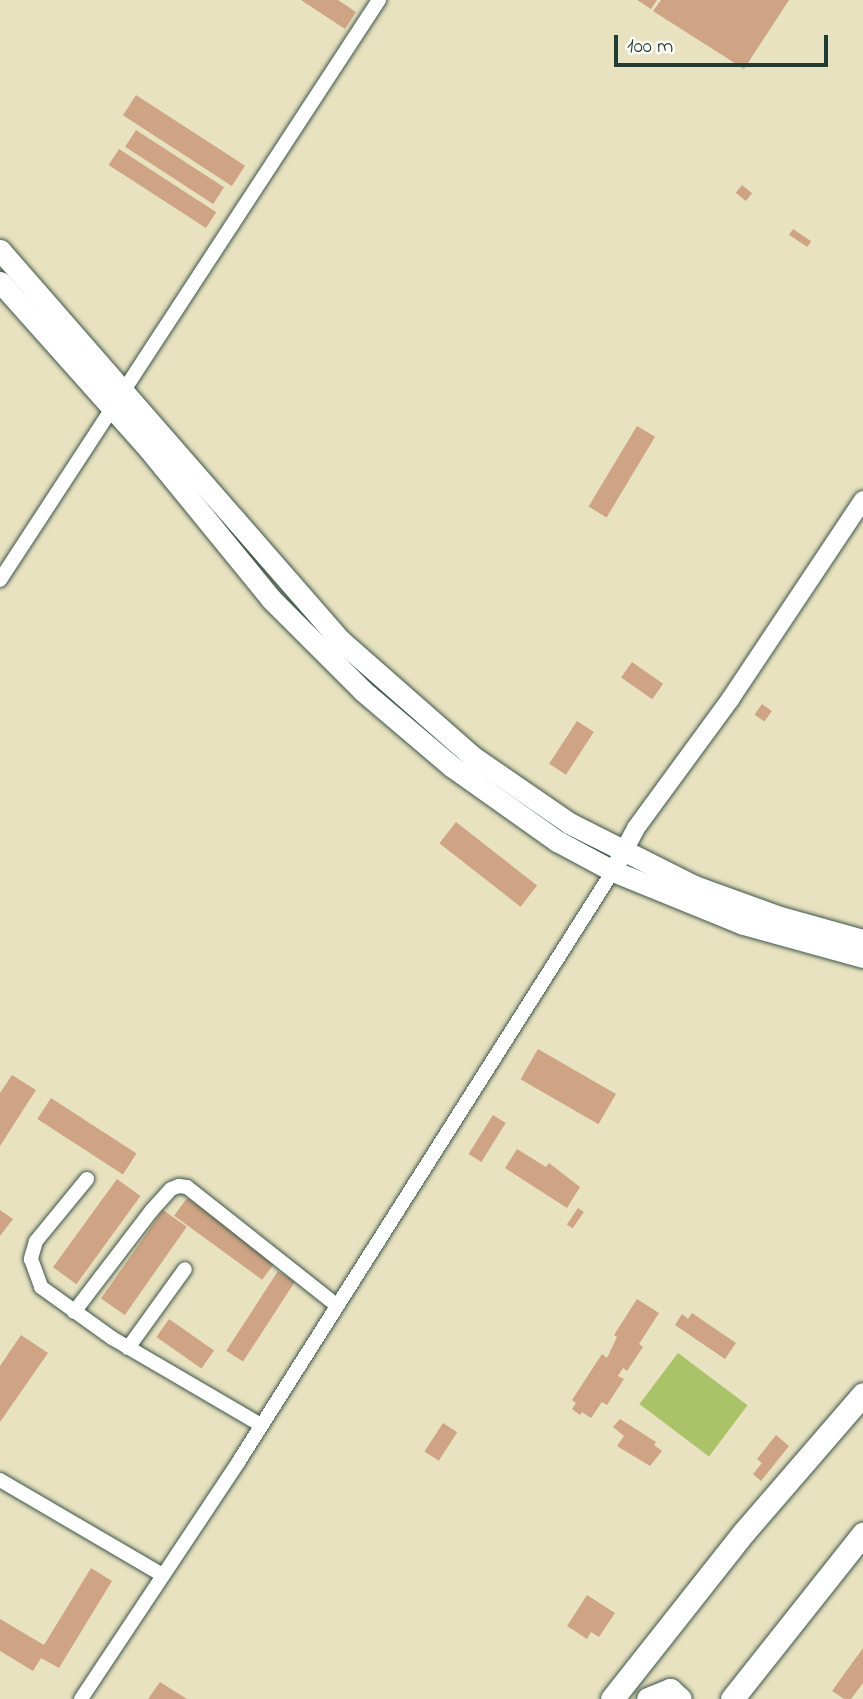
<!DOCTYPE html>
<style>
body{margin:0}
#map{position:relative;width:863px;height:1699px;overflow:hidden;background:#e8e2c0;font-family:"Indie Flower",sans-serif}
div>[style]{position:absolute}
.green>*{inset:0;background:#aac369;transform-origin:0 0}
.building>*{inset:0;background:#cea485;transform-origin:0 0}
.roads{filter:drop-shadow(0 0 2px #3d5649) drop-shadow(0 0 2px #3d5649)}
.minor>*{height:14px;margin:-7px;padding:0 7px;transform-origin:7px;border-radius:7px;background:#fff}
.tertiary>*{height:18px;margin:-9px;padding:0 9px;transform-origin:9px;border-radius:9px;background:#fff}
.primary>*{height:21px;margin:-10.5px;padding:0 10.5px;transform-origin:10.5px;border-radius:10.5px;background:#fff}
.trunk>*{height:23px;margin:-11.5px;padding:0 11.5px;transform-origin:11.5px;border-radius:11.5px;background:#fff}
span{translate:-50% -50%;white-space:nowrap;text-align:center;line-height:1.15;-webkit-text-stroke:5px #fdfcf7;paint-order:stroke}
.scale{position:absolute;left:614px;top:35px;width:214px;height:32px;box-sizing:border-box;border:4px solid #1f3d34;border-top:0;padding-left:9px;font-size:21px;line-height:24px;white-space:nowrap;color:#1f3d34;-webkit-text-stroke:5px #fdfcf7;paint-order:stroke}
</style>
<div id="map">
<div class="green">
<i style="left:678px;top:1353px;width:87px;height:64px;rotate:37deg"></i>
</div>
<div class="building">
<i style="clip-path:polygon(301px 0,338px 0,356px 12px,345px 29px)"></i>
<i style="clip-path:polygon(637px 0,657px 0,651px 9px)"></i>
<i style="clip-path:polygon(661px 0,789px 0,744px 69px,653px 11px)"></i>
<i style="left:136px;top:95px;width:130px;height:24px;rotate:33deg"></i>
<i style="left:136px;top:130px;width:105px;height:20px;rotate:33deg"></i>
<i style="left:119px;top:149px;width:116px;height:19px;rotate:33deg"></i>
<i style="left:742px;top:185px;width:13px;height:10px;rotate:39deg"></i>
<i style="left:793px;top:229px;width:22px;height:7px;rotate:34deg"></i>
<i style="left:637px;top:426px;width:21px;height:94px;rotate:31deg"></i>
<i style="left:632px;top:662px;width:38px;height:19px;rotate:35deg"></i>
<i style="left:762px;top:704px;width:12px;height:13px;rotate:35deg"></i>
<i style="left:577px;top:721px;width:20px;height:51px;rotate:33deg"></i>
<i style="left:456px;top:822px;width:103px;height:27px;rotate:38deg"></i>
<i style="left:538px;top:1049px;width:90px;height:35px;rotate:30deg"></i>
<i style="clip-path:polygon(12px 1075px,36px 1090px,0 1146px,0 1093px)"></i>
<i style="left:51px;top:1098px;width:102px;height:25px;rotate:33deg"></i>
<i style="left:493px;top:1115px;width:15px;height:46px;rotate:32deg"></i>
<i style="clip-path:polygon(517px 1149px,546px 1167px,549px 1163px,580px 1187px,567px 1208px,505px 1168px)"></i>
<i style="left:117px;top:1179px;width:29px;height:109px;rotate:36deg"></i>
<i style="left:187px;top:1198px;width:109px;height:22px;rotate:36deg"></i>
<i style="left:578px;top:1208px;width:7px;height:20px;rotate:34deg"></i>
<i style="clip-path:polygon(0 1210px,13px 1219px,0 1236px)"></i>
<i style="left:163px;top:1210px;width:29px;height:108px;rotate:35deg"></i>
<i style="left:278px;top:1271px;width:20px;height:95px;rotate:33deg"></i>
<i style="clip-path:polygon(637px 1299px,659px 1313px,639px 1344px,643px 1347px,627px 1371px,623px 1368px,618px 1376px,624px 1379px,607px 1405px,602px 1402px,591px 1418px,582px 1412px,580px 1415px,572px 1409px,576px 1403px,572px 1400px,602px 1354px,607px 1358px,617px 1337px,614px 1335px)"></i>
<i style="clip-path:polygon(692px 1313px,736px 1343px,725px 1359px,675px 1325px,682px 1314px,688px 1319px)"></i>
<i style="left:169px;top:1319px;width:55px;height:22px;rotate:35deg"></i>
<i style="clip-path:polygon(21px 1335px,48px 1353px,0 1422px,0 1366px)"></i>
<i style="clip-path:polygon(620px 1419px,656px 1442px,654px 1445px,662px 1451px,650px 1466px,617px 1446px,624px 1436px,613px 1427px)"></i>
<i style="left:443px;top:1423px;width:17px;height:34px;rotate:33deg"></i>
<i style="clip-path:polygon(776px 1435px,789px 1446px,761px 1481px,753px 1474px,762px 1463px,757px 1459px)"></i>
<i style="clip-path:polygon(91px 1568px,112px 1581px,59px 1668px,41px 1658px,33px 1671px,0 1651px,0 1619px,44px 1645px)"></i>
<i style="clip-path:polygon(587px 1595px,615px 1613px,599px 1637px,591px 1632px,587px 1639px,567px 1626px)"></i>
<i style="clip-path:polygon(863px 1648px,863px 1683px,851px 1699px,844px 1699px,832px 1691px)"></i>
<i style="clip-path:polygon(160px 1682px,187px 1699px,148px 1699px)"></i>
</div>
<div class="roads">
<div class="minor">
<i style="left:0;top:580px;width:693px;rotate:-56.84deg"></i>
<i style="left:87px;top:1179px;width:80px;rotate:129.4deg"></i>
<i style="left:36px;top:1241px;width:19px;rotate:106deg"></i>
<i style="left:31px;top:1259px;width:30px;rotate:70deg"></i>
<i style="left:41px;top:1287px;width:87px;rotate:35.7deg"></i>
<i style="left:112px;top:1338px;width:173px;rotate:30.3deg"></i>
<i style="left:74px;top:1312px;width:128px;rotate:-52.6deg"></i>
<i style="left:152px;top:1210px;width:28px;rotate:-48deg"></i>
<i style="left:171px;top:1189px;width:9px;rotate:-21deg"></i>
<i style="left:179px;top:1186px;width:8px;rotate:7deg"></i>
<i style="left:187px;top:1187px;width:189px;rotate:38.3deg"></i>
<i style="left:128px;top:1348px;width:97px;rotate:-54.2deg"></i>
<i style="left:0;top:1480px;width:186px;rotate:30.3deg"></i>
<i style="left:81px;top:1699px;width:286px;rotate:-56.4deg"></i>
<i style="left:239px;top:1461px;width:699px;rotate:-57.63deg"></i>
</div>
<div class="tertiary">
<i style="left:618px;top:862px;width:38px;rotate:-62deg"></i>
<i style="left:636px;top:828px;width:161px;rotate:-53.8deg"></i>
<i style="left:731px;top:698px;width:238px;rotate:-56.3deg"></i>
</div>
<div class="primary">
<i style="left:0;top:250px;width:517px;rotate:48.92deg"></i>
<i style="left:340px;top:640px;width:176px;rotate:41.3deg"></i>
<i style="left:472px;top:756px;width:118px;rotate:34.6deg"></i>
<i style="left:569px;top:823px;width:140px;rotate:26.7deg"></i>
<i style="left:694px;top:886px;width:91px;rotate:19.8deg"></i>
<i style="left:780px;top:917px;width:86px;rotate:15.5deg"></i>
<i style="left:0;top:282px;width:222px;rotate:48.3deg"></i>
<i style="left:148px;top:448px;width:195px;rotate:50.8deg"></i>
<i style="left:271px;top:599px;width:130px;rotate:45deg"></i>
<i style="left:363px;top:691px;width:116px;rotate:40.4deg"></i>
<i style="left:451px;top:766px;width:130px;rotate:35.3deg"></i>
<i style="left:557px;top:841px;width:64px;rotate:28.2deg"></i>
<i style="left:613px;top:871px;width:140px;rotate:22.2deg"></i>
<i style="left:743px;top:924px;width:124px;rotate:15.4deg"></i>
</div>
<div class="trunk">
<i style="left:612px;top:1699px;width:213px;rotate:-51.7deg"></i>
<i style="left:744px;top:1532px;width:182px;rotate:-49.2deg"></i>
<i style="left:648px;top:1699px;width:24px;rotate:-22deg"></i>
<i style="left:670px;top:1690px;width:13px;rotate:42deg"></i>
<i style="left:732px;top:1699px;width:211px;rotate:-51.6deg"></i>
</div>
</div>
<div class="scale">100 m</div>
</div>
